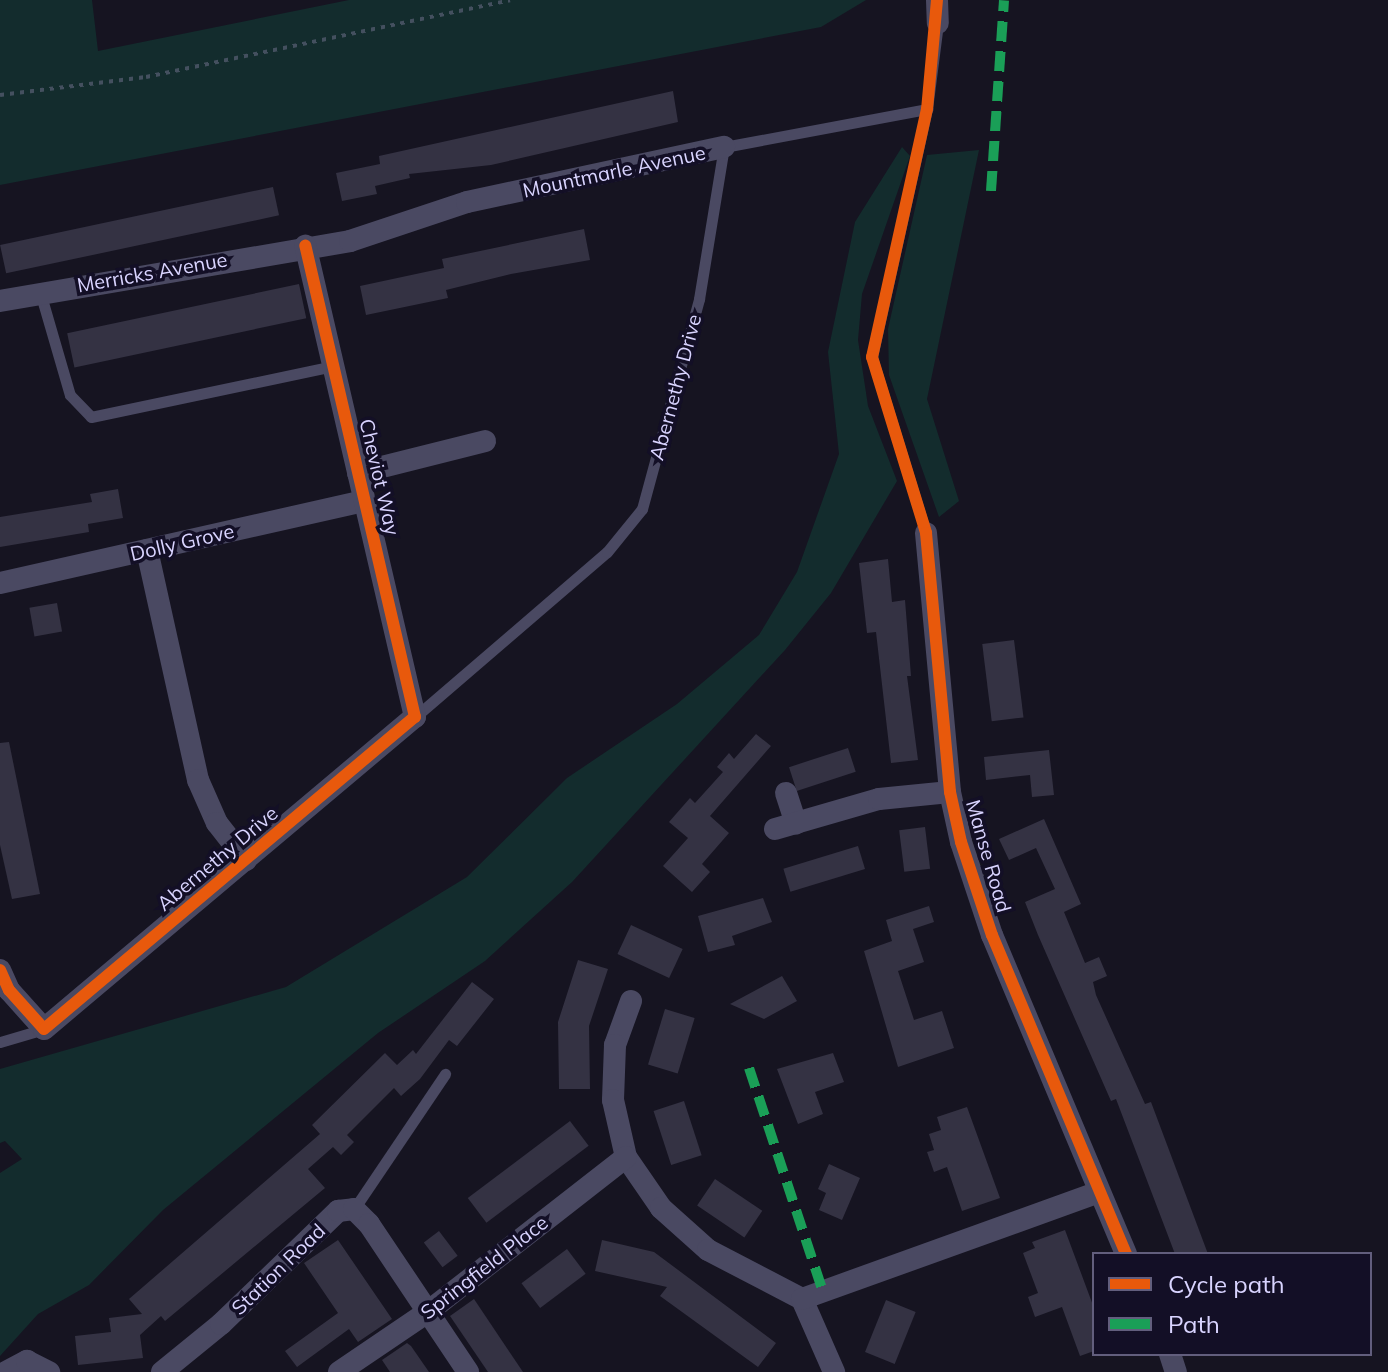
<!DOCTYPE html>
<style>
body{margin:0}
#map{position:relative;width:1388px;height:1372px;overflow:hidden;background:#161421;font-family:Mulish,sans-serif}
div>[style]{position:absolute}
.green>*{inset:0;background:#132c2d}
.building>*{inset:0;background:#343243;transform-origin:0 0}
.path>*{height:4px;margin-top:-2px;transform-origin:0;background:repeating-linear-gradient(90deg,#44505f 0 4px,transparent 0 10px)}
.lane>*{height:11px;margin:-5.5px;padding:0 5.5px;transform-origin:5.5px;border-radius:5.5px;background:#4a4962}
.street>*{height:22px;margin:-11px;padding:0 11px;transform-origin:11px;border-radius:11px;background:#4a4962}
.quiet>*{height:10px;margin-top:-5px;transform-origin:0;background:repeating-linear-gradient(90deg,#1a9f57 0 20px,transparent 0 30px)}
.cycleway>*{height:12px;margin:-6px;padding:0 6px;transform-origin:6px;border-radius:6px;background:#e8590c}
span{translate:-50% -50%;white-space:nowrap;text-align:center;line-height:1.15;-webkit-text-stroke:7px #130f26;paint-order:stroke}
.street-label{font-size:20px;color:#d9d4ff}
.legend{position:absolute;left:1092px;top:1252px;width:280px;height:104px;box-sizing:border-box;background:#130f26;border:2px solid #625e7d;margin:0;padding:10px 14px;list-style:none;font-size:24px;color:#d9d4ff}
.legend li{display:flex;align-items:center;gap:16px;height:40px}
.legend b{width:40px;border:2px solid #625e7d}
</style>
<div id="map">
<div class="green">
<i style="clip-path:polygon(0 0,92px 0,98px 51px,349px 0,866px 0,821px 27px,0 185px)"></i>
<i style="clip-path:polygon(902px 147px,910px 156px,862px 294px,858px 340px,868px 406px,897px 481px,831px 593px,785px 650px,572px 882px,485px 961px,378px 1033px,163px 1210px,89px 1285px,38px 1314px,0 1356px,0 1173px,22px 1159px,5px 1141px,0 1143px,0 1069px,286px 987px,467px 877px,567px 778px,677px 704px,759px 635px,797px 572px,839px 454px,828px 352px,855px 222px)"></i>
<i style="clip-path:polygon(979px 150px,927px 399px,959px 501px,939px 517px,889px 375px,888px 329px,927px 155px)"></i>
</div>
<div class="building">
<i style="clip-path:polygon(673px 91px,678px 122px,491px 165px,409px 174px,410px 178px,375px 186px,377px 194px,342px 201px,336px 173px,380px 164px,379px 156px)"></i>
<i style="left:273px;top:187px;width:29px;height:279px;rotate:78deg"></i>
<i style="clip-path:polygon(584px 229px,590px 260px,511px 274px,446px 290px,448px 298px,366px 315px,360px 286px,444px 268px,442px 259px)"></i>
<i style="left:299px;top:284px;width:35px;height:237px;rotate:78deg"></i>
<i style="clip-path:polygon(118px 489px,123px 518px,88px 524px,89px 532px,0 547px,0 517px,92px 502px,90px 494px)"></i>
<i style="clip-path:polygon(888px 559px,892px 602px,905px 600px,911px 676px,907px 676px,918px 760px,891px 763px,876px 632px,867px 633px,859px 563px)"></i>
<i style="left:57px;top:603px;width:29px;height:28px;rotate:80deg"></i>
<i style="left:1014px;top:640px;width:78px;height:32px;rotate:83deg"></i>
<i style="clip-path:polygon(756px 734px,771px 746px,710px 816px,729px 833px,702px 864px,710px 872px,692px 892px,663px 866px,688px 838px,669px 822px,690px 798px,695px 803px,723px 772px,717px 767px,729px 753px,734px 759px)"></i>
<i style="clip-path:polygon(9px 742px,40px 894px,12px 899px,0 845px,0 743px)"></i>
<i style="left:848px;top:748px;width:25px;height:62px;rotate:72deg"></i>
<i style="clip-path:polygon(1049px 750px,1054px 795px,1032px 797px,1030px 775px,986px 780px,984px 757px)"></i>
<i style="clip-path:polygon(1044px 819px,1081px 904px,1064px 912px,1085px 963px,1099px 957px,1107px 976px,1093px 982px,1096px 995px,1145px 1104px,1151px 1102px,1208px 1254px,1175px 1254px,1116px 1099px,1111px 1101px,1038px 935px,1025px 902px,1055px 889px,1036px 848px,1009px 860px,999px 839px)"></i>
<i style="left:925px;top:827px;width:42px;height:26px;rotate:83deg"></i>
<i style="left:858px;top:846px;width:24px;height:78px;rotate:73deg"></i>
<i style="clip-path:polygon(763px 898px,772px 922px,732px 936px,735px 945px,708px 952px,698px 916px)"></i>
<i style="clip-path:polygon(929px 906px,934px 922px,913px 929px,924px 962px,898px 971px,914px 1020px,942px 1011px,954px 1048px,898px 1067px,864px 951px,892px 941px,886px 920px)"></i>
<i style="left:631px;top:925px;width:57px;height:32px;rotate:25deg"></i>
<i style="clip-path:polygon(578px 960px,608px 969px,589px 1026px,590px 1089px,559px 1089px,558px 1022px)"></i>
<i style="clip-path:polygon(782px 976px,797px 1001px,764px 1019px,730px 1004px)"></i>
<i style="clip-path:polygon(472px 982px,494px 999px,457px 1046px,449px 1040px,420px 1079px,401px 1096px,394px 1088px,347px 1135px,354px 1142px,341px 1155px,333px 1147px,308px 1169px,325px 1188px,165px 1321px,161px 1316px,140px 1335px,143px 1358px,78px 1365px,75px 1336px,111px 1332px,109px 1318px,142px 1314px,129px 1299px,320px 1134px,312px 1125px,385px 1053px,397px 1065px,413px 1050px,416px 1054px)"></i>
<i style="left:665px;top:1009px;width:31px;height:58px;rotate:17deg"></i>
<i style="clip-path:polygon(833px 1053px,844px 1082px,815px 1092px,823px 1114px,798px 1124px,777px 1069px)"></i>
<i style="left:684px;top:1101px;width:57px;height:32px;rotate:72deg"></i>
<i style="clip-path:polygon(967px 1107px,1000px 1198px,962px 1211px,947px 1167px,934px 1172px,927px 1152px,934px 1150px,929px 1134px,941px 1130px,937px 1117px)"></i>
<i style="left:570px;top:1121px;width:31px;height:128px;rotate:53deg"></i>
<i style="clip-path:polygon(829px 1164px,860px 1178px,842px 1220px,819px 1210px,826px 1193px,818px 1189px)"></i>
<i style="left:715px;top:1179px;width:57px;height:32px;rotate:34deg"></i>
<i style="clip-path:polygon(1065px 1230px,1094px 1308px,1094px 1351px,1080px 1356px,1062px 1307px,1035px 1317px,1028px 1297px,1038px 1293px,1023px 1253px,1035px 1248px,1032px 1242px)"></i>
<i style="left:439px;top:1231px;width:31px;height:19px;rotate:53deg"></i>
<i style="clip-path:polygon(338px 1240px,392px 1319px,358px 1342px,349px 1329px,297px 1367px,285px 1351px,338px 1313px,304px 1263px)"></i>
<i style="clip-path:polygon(602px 1240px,654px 1252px,776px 1343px,758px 1367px,660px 1296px,667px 1287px,595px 1271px)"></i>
<i style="left:567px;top:1249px;width:31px;height:57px;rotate:53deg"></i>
<i style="clip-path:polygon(474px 1299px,523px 1372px,488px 1372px,450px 1316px)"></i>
<i style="left:886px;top:1300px;width:32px;height:56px;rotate:22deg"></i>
<i style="clip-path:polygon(407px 1343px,411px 1346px,429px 1372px,390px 1372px,382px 1360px)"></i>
</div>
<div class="path">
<i style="left:0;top:95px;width:147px;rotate:-7deg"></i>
<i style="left:146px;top:77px;width:372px;rotate:-11.9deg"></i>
</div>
<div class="lane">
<i style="left:40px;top:292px;width:107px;rotate:73.8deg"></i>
<i style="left:70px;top:395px;width:30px;rotate:46deg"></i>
<i style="left:91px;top:417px;width:247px;rotate:-11.9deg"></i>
<i style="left:926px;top:533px;width:184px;rotate:-107.1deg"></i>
<i style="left:872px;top:357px;width:254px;rotate:-77.5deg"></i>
<i style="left:927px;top:109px;width:87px;rotate:-82.7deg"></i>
<i style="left:415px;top:717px;width:253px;rotate:-40.7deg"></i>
<i style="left:607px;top:552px;width:55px;rotate:-50.9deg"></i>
<i style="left:642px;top:509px;width:218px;rotate:-74.8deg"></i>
<i style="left:699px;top:299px;width:154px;rotate:-80.7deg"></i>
<i style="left:724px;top:147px;width:207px;rotate:-10.6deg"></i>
<i style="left:0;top:1042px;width:46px;rotate:-16.5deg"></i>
<i style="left:354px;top:1209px;width:163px;rotate:-56deg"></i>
</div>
<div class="street">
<i style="left:937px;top:0;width:23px;rotate:88deg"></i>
<i style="left:0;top:301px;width:355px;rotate:-9.7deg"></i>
<i style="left:350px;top:241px;width:123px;rotate:-18.4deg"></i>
<i style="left:467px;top:202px;width:263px;rotate:-12.1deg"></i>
<i style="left:358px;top:473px;width:131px;rotate:-14.1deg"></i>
<i style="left:926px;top:533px;width:260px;rotate:84.7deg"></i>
<i style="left:950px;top:792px;width:51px;rotate:77.6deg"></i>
<i style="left:961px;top:842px;width:98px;rotate:71.6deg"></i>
<i style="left:992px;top:935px;width:346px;rotate:67.2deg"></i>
<i style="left:147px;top:550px;width:236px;rotate:77.5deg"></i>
<i style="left:198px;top:780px;width:47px;rotate:66.2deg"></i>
<i style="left:217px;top:823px;width:47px;rotate:51.9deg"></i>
<i style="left:0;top:583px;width:374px;rotate:-12.7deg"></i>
<i style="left:786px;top:793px;width:32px;rotate:72deg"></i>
<i style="left:775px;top:829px;width:108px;rotate:-16.1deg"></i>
<i style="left:879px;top:799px;width:71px;rotate:-5.6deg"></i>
<i style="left:0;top:970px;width:22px;rotate:66deg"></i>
<i style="left:9px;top:990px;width:52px;rotate:48.1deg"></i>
<i style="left:44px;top:1029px;width:485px;rotate:-40.1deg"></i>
<i style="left:415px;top:717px;width:484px;rotate:-103.1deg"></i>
<i style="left:631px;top:1001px;width:47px;rotate:110deg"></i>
<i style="left:615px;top:1045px;width:55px;rotate:92.1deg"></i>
<i style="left:613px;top:1100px;width:58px;rotate:77.2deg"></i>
<i style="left:626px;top:1157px;width:62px;rotate:55.5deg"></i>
<i style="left:661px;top:1208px;width:63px;rotate:41.8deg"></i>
<i style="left:708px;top:1250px;width:106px;rotate:27.5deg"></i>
<i style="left:802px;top:1299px;width:80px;rotate:66.3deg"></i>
<i style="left:802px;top:1299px;width:316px;rotate:-19.8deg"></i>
<i style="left:1170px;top:1354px;width:19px;rotate:72deg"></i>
<i style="left:6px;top:1372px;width:24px;rotate:-28deg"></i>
<i style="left:27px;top:1361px;width:25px;rotate:27deg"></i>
<i style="left:162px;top:1372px;width:76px;rotate:-39.1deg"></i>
<i style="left:221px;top:1324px;width:163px;rotate:-44deg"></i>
<i style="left:338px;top:1211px;width:16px;rotate:-7deg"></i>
<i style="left:354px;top:1209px;width:21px;rotate:45deg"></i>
<i style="left:369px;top:1224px;width:178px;rotate:56.2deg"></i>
<i style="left:339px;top:1372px;width:109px;rotate:-34.1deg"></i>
<i style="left:429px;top:1311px;width:250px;rotate:-38deg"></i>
</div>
<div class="quiet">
<i style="left:991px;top:191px;width:191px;rotate:-86.1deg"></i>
<i style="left:749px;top:1068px;width:236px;rotate:71.7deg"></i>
</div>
<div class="cycleway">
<i style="left:937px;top:0;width:109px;rotate:95.2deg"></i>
<i style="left:927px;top:109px;width:254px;rotate:102.5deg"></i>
<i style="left:872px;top:357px;width:184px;rotate:72.9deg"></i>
<i style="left:926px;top:533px;width:260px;rotate:84.7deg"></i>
<i style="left:950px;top:792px;width:51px;rotate:77.6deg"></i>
<i style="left:961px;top:842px;width:98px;rotate:71.6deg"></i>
<i style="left:992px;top:935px;width:346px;rotate:67.2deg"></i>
<i style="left:0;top:970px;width:22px;rotate:66deg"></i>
<i style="left:9px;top:990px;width:52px;rotate:48.1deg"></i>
<i style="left:44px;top:1029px;width:485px;rotate:-40.1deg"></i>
<i style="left:415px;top:717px;width:484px;rotate:-103.1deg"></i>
</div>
<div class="street-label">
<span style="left:614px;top:171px;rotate:-12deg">Mountmarle Avenue</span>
<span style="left:152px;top:272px;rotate:-10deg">Merricks Avenue</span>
<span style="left:675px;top:387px;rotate:-75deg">Abernethy Drive</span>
<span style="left:380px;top:477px;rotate:77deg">Cheviot Way</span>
<span style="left:182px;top:542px;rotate:-13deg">Dolly Grove</span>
<span style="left:989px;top:856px;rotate:74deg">Manse Road</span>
<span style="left:217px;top:858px;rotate:-40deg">Abernethy Drive</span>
<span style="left:484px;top:1267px;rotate:-38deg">Springfield Place</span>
<span style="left:278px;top:1269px;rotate:-44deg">Station Road</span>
</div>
<ul class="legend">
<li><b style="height:10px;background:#e8590c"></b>Cycle path</li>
<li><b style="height:10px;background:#1a9f57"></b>Path</li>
</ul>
</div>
